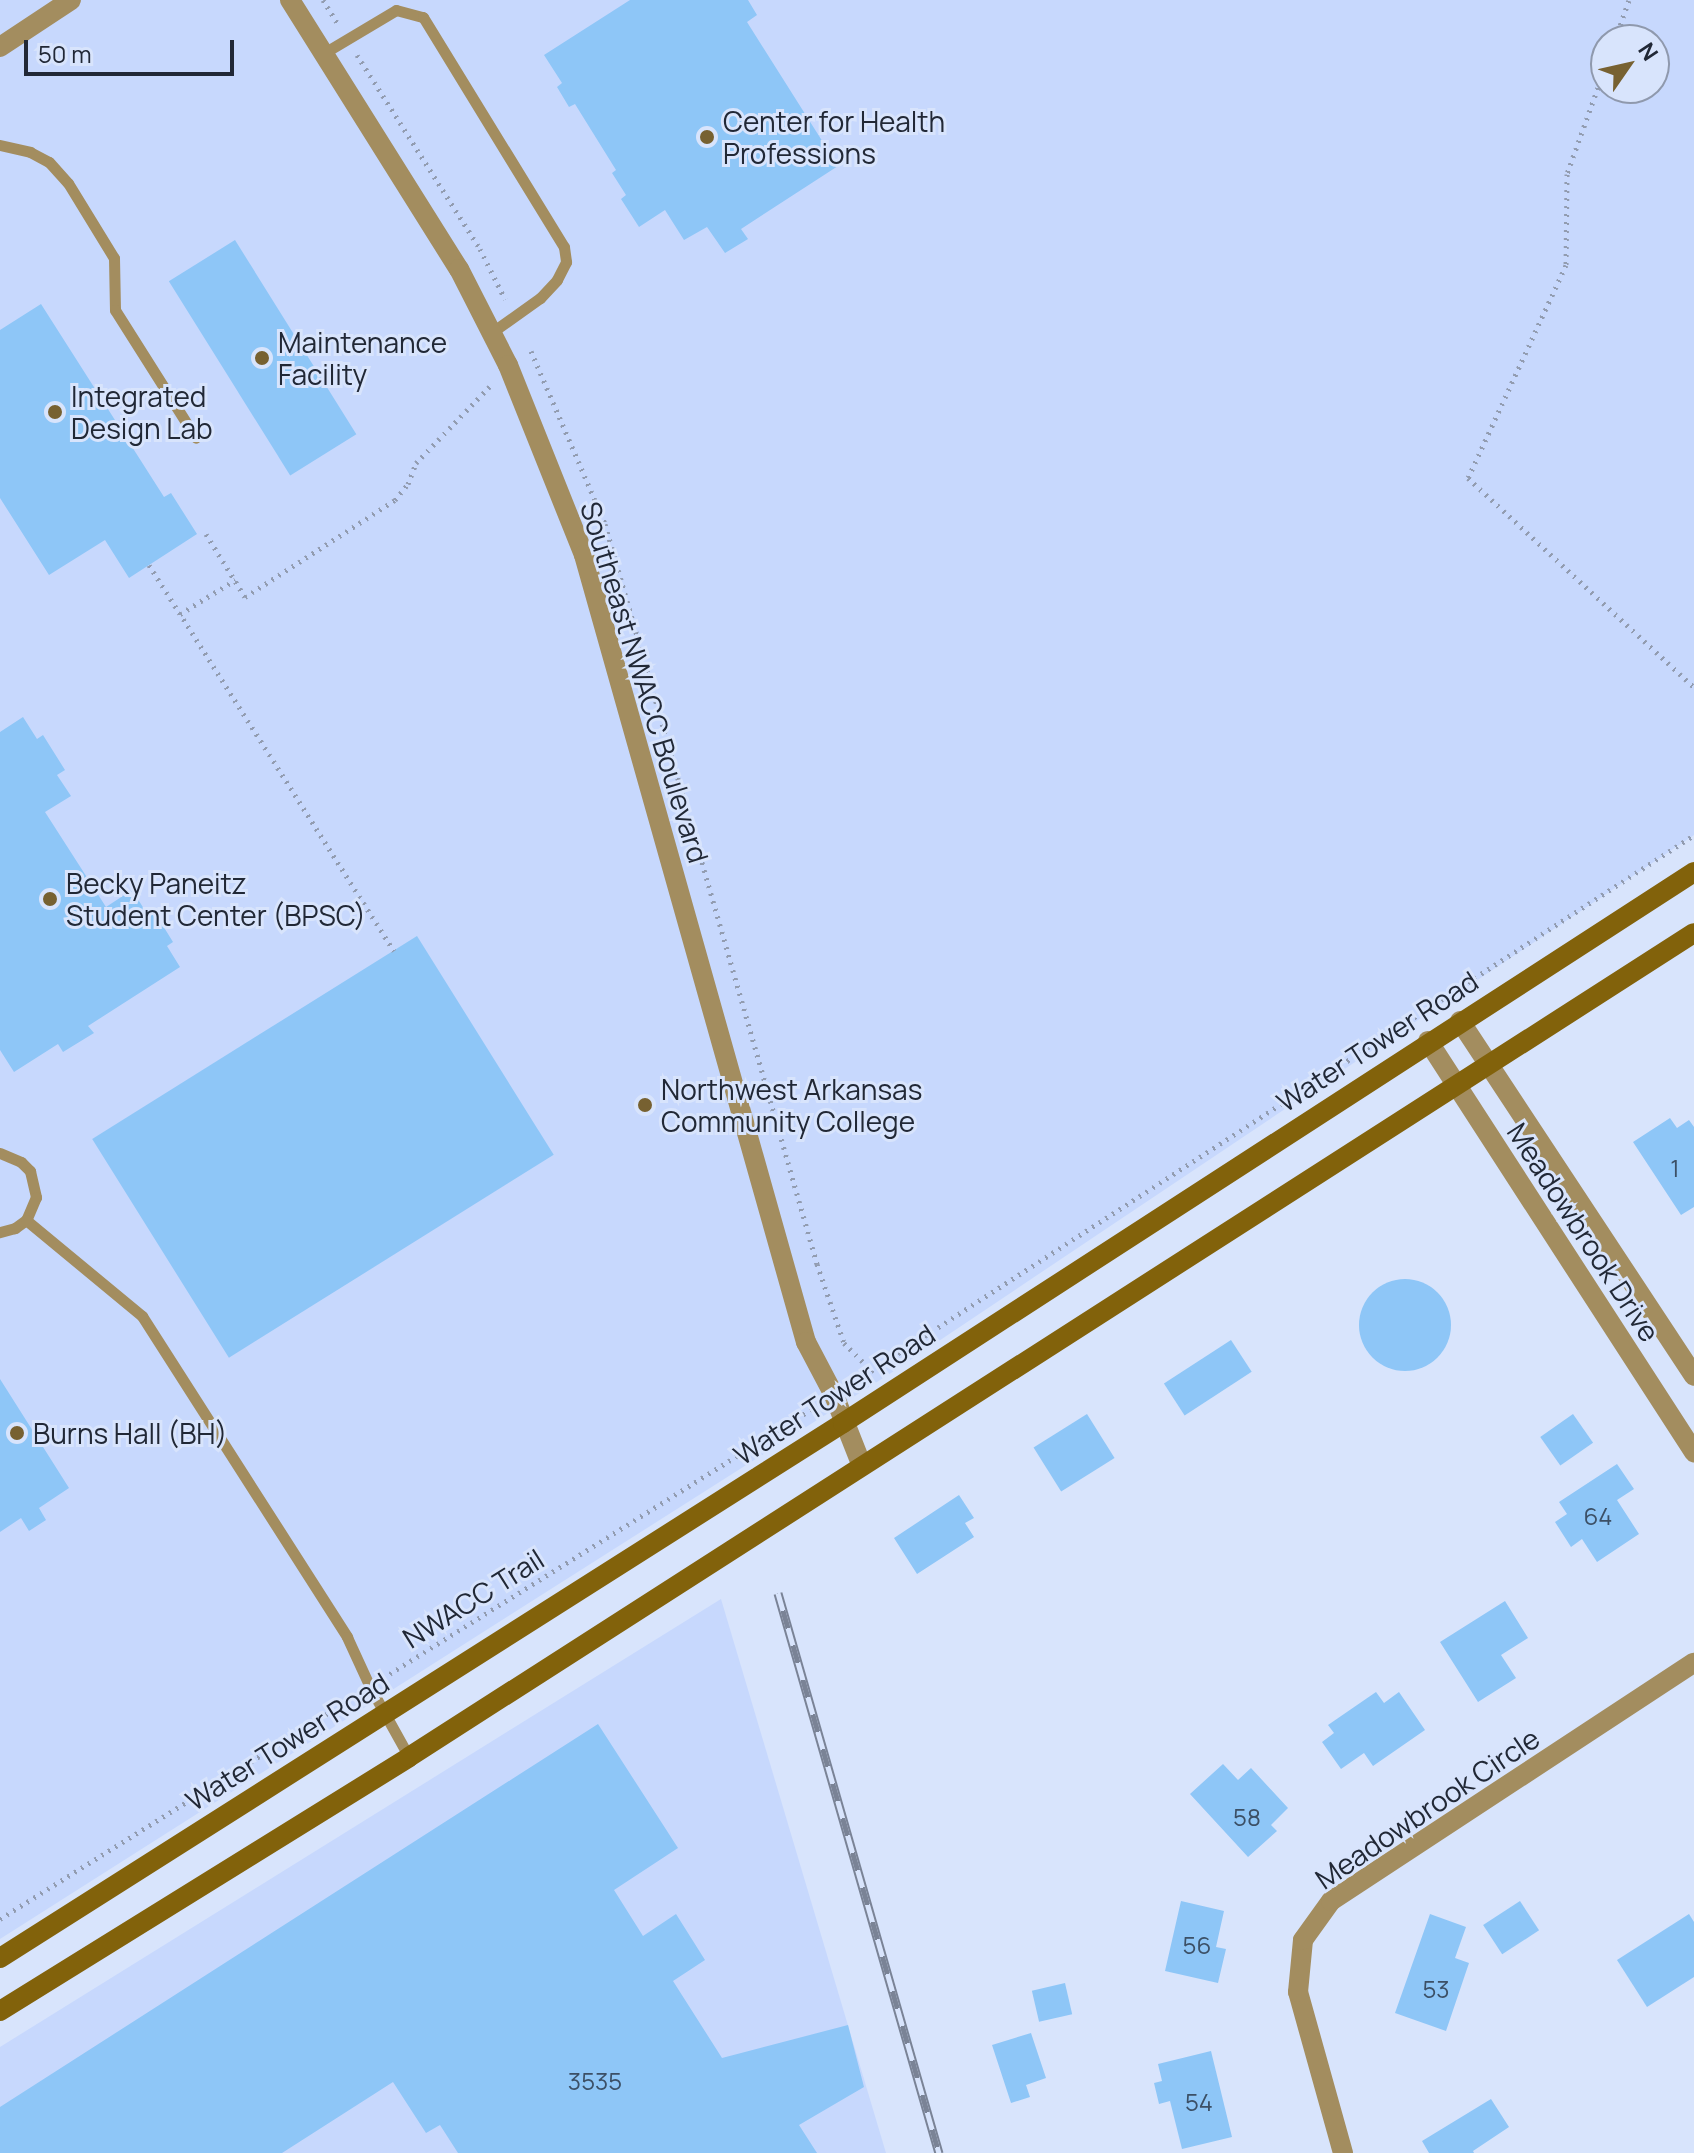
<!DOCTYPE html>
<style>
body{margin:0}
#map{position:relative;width:1694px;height:2153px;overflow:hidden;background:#d8e4fc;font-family:Manrope,sans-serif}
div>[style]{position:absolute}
.built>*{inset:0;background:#c7d8fd}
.building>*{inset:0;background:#8ec6f7;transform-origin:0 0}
.round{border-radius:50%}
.path>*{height:5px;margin-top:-2.5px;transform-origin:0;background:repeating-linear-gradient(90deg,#929cb0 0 2px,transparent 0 8px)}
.lane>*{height:11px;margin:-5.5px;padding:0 5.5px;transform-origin:5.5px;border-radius:5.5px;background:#a38d5f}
.street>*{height:20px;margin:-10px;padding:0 10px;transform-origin:10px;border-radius:10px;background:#a38d5f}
.secondary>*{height:20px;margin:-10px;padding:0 10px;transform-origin:10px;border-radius:10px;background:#82620b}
.rail>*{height:9px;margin-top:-4.5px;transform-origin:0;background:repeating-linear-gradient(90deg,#d8e4fc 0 18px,#7a8396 0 36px);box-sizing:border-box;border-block:2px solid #7a8396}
.dots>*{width:22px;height:22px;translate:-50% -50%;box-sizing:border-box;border:4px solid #d8e4fc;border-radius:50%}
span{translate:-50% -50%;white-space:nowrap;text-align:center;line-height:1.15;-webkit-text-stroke:6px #d8e4fc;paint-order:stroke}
.number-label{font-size:24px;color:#3c5066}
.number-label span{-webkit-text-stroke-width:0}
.poi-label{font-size:28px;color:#212836}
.left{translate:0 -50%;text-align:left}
.street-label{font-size:28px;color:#212836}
.north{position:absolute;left:1590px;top:24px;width:80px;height:80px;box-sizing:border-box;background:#d8e4fc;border:2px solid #8f99ad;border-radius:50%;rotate:56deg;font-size:22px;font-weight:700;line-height:32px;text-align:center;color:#212836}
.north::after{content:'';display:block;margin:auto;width:28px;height:36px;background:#776131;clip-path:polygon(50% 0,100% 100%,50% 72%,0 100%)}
.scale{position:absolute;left:24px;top:40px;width:210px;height:36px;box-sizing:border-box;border:4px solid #212836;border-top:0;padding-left:10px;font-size:24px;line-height:28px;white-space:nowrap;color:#212836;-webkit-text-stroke:6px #d8e4fc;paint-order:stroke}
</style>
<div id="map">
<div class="built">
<i style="clip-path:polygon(evenodd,0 0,1694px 0,1694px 835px,888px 1375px,0 1939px,0 0,1606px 40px,1654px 40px,1654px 88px,1606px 88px,1606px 40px)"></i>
<i style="clip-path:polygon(721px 1599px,886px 2153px,0 2153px,0 2047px)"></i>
</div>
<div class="building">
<i style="clip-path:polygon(630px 0,748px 0,757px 15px,747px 22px,838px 166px,741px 229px,748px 239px,725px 253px,707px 227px,684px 240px,665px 210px,639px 227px,621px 199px,626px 195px,612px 173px,616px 170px,575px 104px,569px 107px,557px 87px,562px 83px,544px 55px)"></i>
<i style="left:235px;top:240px;width:229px;height:78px;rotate:58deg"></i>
<i style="clip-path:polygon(41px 304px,164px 497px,171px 493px,197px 534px,129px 578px,105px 540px,49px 575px,0 498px,0 330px)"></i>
<i style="clip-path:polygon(23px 717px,37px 739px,43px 735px,65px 770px,57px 775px,71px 796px,45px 812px,106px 907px,132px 890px,146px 912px,152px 908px,173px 942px,167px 946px,180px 967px,88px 1026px,94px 1033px,63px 1052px,58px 1044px,14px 1072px,0 1050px,0 732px)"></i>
<i style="left:417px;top:936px;width:258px;height:383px;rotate:58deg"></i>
<i style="clip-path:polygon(1670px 1118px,1677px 1128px,1689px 1120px,1694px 1127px,1694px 1207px,1681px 1215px,1633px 1142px)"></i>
<i class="round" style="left:1359px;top:1279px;width:92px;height:92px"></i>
<i style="left:1231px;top:1340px;width:38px;height:80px;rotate:57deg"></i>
<i style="clip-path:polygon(0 1379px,69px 1488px,39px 1508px,46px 1520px,29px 1531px,21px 1518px,0 1532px)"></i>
<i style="left:1087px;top:1414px;width:52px;height:63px;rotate:58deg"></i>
<i style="left:1573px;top:1414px;width:35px;height:40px;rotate:55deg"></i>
<i style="clip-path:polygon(1617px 1464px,1634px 1489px,1617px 1500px,1639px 1534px,1597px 1562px,1582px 1539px,1571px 1547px,1555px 1522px,1567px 1514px,1559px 1502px)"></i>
<i style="clip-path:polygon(959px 1495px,974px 1518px,965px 1523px,974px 1537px,917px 1574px,894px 1538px)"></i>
<i style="clip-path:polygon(1505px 1601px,1528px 1638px,1501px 1655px,1516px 1678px,1478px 1702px,1440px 1642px)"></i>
<i style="clip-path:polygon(1376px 1692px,1384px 1703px,1399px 1692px,1425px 1730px,1373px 1766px,1364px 1753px,1341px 1769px,1322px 1742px,1334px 1733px,1328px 1725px)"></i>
<i style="clip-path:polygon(598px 1724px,678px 1848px,614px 1890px,643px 1936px,676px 1914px,705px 1960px,673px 1981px,722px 2058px,848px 2025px,864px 2087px,799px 2125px,817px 2153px,458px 2153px,440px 2125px,426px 2133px,393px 2082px,282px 2153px,0 2153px,0 2107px)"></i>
<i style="clip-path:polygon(1223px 1764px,1238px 1780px,1251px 1768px,1288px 1808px,1271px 1825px,1277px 1831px,1248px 1857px,1190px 1794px)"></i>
<i style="clip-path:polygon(1181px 1901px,1224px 1911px,1216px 1947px,1226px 1949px,1218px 1983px,1165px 1971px)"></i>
<i style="left:1520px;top:1901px;width:35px;height:44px;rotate:57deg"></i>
<i style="clip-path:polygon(1430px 1914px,1466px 1927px,1455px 1958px,1469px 1963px,1446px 2031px,1395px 2013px)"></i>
<i style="clip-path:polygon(1689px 1914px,1694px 1922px,1694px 1977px,1647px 2007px,1617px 1960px)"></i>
<i style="left:1065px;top:1983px;width:32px;height:34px;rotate:77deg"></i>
<i style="clip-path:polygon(1031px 2033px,1046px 2078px,1026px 2085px,1030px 2097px,1011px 2103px,992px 2045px)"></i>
<i style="clip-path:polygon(1211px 2051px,1232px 2137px,1182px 2149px,1170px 2101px,1159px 2104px,1154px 2083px,1162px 2081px,1158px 2064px)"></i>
<i style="clip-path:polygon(1491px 2099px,1509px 2127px,1473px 2151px,1474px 2153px,1429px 2153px,1422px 2141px)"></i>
</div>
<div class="path">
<i style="left:323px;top:0;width:31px;rotate:58deg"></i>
<i style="left:1615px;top:40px;width:42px;rotate:-70.7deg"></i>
<i style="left:357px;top:55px;width:230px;rotate:57.6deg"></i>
<i style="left:480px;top:249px;width:56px;rotate:63.4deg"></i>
<i style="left:1606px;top:65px;width:116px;rotate:109.7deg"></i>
<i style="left:1567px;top:174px;width:91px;rotate:90.6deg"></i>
<i style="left:1566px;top:265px;width:234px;rotate:114.7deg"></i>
<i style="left:1468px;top:478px;width:308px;rotate:42.8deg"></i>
<i style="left:531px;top:351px;width:188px;rotate:66.8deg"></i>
<i style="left:605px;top:524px;width:770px;rotate:74.01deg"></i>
<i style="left:817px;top:1264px;width:83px;rotate:71.1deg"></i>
<i style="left:844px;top:1343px;width:40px;rotate:45deg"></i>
<i style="left:206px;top:534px;width:74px;rotate:58.2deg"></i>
<i style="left:245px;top:597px;width:179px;rotate:-32.9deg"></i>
<i style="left:395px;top:500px;width:21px;rotate:-51deg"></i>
<i style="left:408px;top:484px;width:22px;rotate:-69deg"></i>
<i style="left:416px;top:463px;width:111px;rotate:-46.1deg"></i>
<i style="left:149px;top:565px;width:457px;rotate:57.6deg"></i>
<i style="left:180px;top:614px;width:65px;rotate:-31.7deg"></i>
<i style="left:851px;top:1384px;width:1006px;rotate:-33.07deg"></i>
<i style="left:383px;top:1678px;width:510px;rotate:-32.1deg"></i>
<i style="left:0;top:1919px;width:419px;rotate:-32.1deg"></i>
</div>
<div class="lane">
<i style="left:324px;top:53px;width:84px;rotate:-30.8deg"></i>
<i style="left:396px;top:10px;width:28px;rotate:15deg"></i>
<i style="left:423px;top:17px;width:270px;rotate:58.5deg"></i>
<i style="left:564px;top:247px;width:15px;rotate:82deg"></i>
<i style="left:566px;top:262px;width:20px;rotate:117deg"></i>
<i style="left:557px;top:280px;width:25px;rotate:133deg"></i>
<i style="left:540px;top:298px;width:60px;rotate:144.5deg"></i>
<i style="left:0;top:145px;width:31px;rotate:13deg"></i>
<i style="left:30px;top:152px;width:21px;rotate:28deg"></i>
<i style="left:49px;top:162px;width:28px;rotate:48deg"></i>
<i style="left:68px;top:183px;width:88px;rotate:58.5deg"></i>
<i style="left:114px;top:258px;width:52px;rotate:88.9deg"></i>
<i style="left:115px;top:310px;width:151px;rotate:57.7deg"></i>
<i style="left:0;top:1153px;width:23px;rotate:23deg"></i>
<i style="left:21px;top:1162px;width:13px;rotate:45deg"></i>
<i style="left:30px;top:1171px;width:27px;rotate:77deg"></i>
<i style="left:36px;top:1197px;width:25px;rotate:113deg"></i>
<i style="left:26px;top:1220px;width:14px;rotate:144deg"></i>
<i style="left:15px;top:1228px;width:16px;rotate:165deg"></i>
<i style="left:26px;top:1220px;width:151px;rotate:39.6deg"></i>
<i style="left:142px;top:1316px;width:381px;rotate:57.4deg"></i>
<i style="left:347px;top:1637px;width:55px;rotate:65.3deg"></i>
<i style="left:370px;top:1687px;width:80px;rotate:60.9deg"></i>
</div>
<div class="street">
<i style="left:290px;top:0;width:318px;rotate:57.9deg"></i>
<i style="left:459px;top:269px;width:108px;rotate:63deg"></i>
<i style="left:508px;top:365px;width:205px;rotate:68.2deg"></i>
<i style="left:584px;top:555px;width:818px;rotate:74.25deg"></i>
<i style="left:806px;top:1342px;width:60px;rotate:62.2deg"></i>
<i style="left:834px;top:1395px;width:76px;rotate:68.5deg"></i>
<i style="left:0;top:47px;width:85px;rotate:-33.5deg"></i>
<i style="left:1460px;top:1021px;width:425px;rotate:56.6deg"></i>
<i style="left:1428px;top:1041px;width:490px;rotate:57.1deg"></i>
<i style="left:1343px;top:2153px;width:167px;rotate:-105.6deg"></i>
<i style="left:1298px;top:1992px;width:52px;rotate:-84.5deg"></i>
<i style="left:1303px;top:1940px;width:48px;rotate:-54.3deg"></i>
<i style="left:1331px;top:1901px;width:434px;rotate:-33.3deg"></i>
</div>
<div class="secondary">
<i style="left:0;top:1958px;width:998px;rotate:-32.4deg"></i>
<i style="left:843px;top:1423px;width:1014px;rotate:-32.92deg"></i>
<i style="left:0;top:2011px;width:481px;rotate:-31.8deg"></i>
<i style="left:409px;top:1757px;width:1526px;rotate:-32.67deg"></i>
</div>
<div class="rail">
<i style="left:778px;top:1593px;width:583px;rotate:73.96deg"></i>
</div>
<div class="dots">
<i style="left:707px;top:137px;background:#776131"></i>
<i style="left:262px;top:358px;background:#776131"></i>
<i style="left:55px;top:412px;background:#776131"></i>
<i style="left:50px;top:899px;background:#776131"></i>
<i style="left:645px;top:1105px;background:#776131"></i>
<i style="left:17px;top:1433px;background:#776131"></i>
</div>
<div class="number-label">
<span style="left:1675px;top:1168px">1</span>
<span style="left:1598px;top:1516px">64</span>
<span style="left:1247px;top:1817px">58</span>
<span style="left:1197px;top:1945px">56</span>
<span style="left:1436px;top:1989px">53</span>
<span style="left:595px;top:2081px">3535</span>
<span style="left:1199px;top:2102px">54</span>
</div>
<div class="poi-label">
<span class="left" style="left:723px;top:137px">Center for Health<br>Professions</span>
<span class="left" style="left:278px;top:358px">Maintenance<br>Facility</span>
<span class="left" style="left:71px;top:412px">Integrated<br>Design Lab</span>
<span class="left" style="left:66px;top:899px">Becky Paneitz<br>Student Center (BPSC)</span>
<span class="left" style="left:661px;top:1105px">Northwest Arkansas<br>Community College</span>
<span class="left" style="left:33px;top:1433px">Burns Hall (BH)</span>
</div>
<div class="street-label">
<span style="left:645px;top:682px;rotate:73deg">Southeast NWACC Boulevard</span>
<span style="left:1377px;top:1041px;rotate:-33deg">Water Tower Road</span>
<span style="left:1584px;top:1232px;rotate:57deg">Meadowbrook Drive</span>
<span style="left:834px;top:1394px;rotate:-33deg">Water Tower Road</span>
<span style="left:473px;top:1598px;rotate:-32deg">NWACC Trail</span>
<span style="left:287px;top:1741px;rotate:-32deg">Water Tower Road</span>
<span style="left:1427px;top:1808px;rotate:-34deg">Meadowbrook Circle</span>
</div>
<div class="north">N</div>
<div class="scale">50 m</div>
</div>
